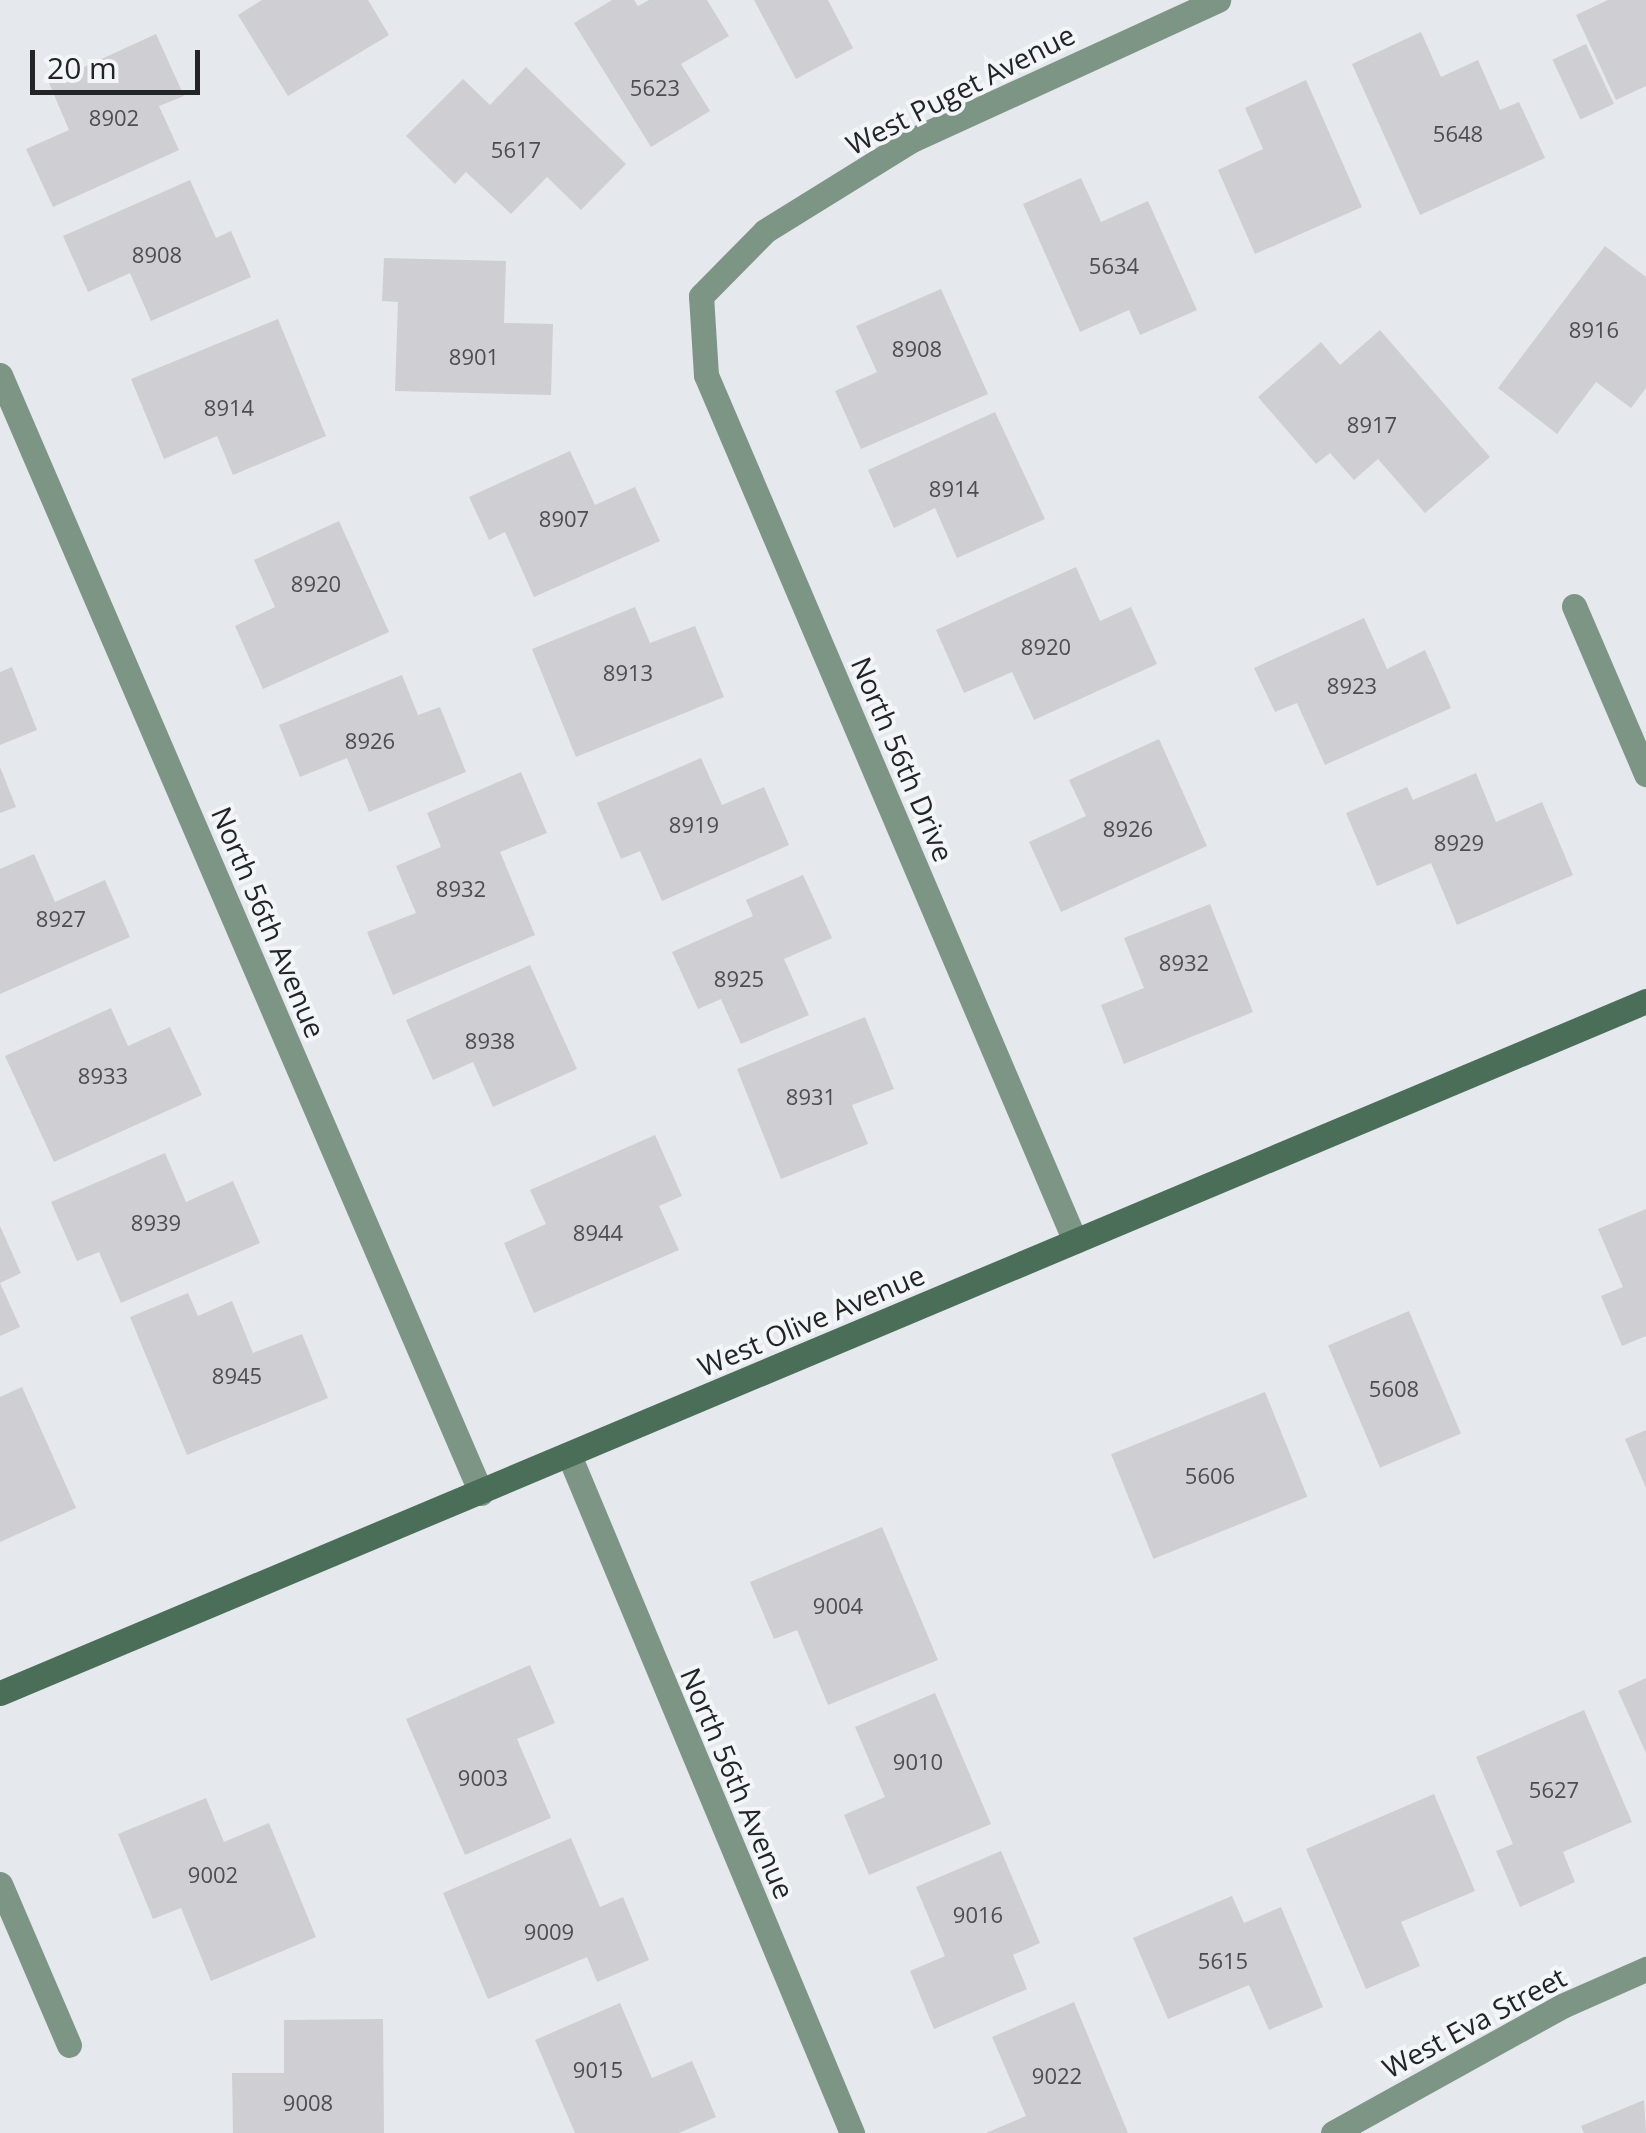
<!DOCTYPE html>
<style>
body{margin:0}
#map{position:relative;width:1646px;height:2133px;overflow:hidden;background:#e5e8ec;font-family:"Open Sans",sans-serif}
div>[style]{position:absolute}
.building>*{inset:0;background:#cfced3;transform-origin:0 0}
.minor>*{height:25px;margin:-12.5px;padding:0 12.5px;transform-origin:12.5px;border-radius:12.5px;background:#7d9585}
.secondary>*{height:25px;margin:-12.5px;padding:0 12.5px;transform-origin:12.5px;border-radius:12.5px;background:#4a6e57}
span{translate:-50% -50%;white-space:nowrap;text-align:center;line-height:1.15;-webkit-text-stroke:8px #f2f6f9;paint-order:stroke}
.number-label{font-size:22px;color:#4d4e50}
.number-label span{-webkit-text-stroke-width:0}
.street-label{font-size:28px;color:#222425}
.scale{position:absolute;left:30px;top:50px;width:170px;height:45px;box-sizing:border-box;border:5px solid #222425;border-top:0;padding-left:12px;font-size:30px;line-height:35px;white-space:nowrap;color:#222425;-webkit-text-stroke:8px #f2f6f9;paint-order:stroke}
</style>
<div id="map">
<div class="building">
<i style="clip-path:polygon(262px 0,368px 0,389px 35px,288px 96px,238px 15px)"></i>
<i style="clip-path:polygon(612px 0,634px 0,638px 6px,649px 0,707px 0,729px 36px,681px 64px,710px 111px,651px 147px,574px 23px)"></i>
<i style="clip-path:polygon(754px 0,828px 0,853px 48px,796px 79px)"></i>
<i style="clip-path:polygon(1608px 0,1646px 0,1646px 86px,1616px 100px,1576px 15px)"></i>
<i style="clip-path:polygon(1421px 32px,1441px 77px,1478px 60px,1500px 110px,1519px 102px,1545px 158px,1420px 215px,1352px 64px)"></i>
<i style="clip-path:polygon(156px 34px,184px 96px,159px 106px,179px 150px,53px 207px,26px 149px,69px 130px,49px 83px)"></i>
<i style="left:1586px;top:44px;width:66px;height:37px;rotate:65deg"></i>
<i style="clip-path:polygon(526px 67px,626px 164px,581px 210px,547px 177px,511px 214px,466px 172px,455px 184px,406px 136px,463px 79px,490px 105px)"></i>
<i style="clip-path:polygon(1306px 80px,1362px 207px,1255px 254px,1218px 170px,1263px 149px,1245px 108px)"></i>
<i style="clip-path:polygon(1081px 178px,1101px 222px,1148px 201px,1197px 310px,1140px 335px,1129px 310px,1080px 332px,1023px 204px)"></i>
<i style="clip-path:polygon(190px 180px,216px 238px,231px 231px,251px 277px,151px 321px,130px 273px,88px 292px,63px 236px)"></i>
<i style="clip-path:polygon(1605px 246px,1646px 277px,1646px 388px,1631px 408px,1596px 382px,1557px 434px,1498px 388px)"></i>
<i style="clip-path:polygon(384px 258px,506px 261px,504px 323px,553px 324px,551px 395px,395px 391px,398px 302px,382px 301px)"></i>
<i style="clip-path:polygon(941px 289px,988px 394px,861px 449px,835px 391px,877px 372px,856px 326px)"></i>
<i style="clip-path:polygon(278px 319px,326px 436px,233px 475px,217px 436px,164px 459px,131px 379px)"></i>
<i style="clip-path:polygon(1380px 330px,1490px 457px,1425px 513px,1378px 459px,1354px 480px,1330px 453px,1316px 464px,1258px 397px,1321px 342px,1340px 365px)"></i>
<i style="clip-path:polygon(995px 412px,1045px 519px,957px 558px,935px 508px,894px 528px,868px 470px)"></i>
<i style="clip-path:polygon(570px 451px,595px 505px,635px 487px,660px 541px,534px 597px,505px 532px,489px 540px,469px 497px)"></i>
<i style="clip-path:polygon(339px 521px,389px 632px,263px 689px,235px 626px,275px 607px,254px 560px)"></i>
<i style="clip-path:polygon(1076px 567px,1100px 621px,1131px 607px,1157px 664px,1034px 720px,1012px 672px,964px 693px,936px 630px)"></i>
<i style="clip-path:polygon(635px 607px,650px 643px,695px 626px,724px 697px,576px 757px,532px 649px)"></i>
<i style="clip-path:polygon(1364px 618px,1387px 669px,1425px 650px,1451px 708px,1325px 765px,1297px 703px,1275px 712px,1254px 668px)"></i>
<i style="clip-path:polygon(12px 667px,37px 730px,0 745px,0 672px)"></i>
<i style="clip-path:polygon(402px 675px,418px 715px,440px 707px,466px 772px,369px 812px,347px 758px,300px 777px,279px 725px)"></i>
<i style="clip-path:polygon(1159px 739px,1207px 846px,1061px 912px,1029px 842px,1086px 816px,1069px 780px)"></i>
<i style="clip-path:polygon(701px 758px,722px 805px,764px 787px,789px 845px,662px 901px,640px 851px,621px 859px,597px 803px)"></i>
<i style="clip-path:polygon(0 767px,16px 807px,0 813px)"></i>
<i style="clip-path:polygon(521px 772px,547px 833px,500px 852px,535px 935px,393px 995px,367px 932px,416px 913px,396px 866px,441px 847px,427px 813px)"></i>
<i style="clip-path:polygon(1476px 773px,1496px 822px,1542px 802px,1573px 875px,1457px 925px,1431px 863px,1377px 886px,1346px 813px,1407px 787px,1413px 800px)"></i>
<i style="clip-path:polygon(34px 854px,55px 902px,105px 880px,130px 937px,0 994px,0 869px)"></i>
<i style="clip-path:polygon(803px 875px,832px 938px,784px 959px,809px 1015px,741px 1044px,721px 999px,698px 1009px,672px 952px,753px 916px,746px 900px)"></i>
<i style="clip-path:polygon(1210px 904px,1253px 1012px,1124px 1064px,1101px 1005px,1144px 988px,1124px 938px)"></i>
<i style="clip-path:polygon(530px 965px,577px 1069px,493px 1107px,473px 1062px,433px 1080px,406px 1020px)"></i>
<i style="clip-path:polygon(111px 1008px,128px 1046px,170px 1027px,202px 1095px,54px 1162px,5px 1056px)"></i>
<i style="clip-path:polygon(865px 1017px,894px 1089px,852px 1105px,868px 1144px,781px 1179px,737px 1069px)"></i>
<i style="clip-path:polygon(655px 1135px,682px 1196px,659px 1206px,679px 1250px,534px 1313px,504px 1243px,546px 1224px,530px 1190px)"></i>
<i style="clip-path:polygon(165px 1153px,186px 1202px,233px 1181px,260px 1243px,121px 1303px,99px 1252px,77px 1261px,51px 1202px)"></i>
<i style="clip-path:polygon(1646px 1209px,1646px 1336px,1622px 1346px,1601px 1296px,1623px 1287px,1598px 1229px)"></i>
<i style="clip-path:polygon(0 1226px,21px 1273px,0 1283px)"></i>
<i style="clip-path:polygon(0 1283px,20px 1327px,0 1336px)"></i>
<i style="clip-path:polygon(188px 1293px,198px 1316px,232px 1301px,253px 1353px,302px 1334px,328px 1398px,187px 1455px,130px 1317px)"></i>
<i style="left:1409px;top:1311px;width:133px;height:88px;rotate:67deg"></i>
<i style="clip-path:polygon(22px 1387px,76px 1508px,0 1542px,0 1397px)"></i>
<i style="left:1265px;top:1392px;width:113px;height:166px;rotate:68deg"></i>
<i style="clip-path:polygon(1646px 1430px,1646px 1488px,1625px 1439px)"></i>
<i style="clip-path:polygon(882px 1527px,938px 1660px,828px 1705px,797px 1630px,774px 1639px,750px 1582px)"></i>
<i style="clip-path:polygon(530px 1665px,555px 1723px,517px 1739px,551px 1818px,465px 1855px,406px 1719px)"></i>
<i style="clip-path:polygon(1646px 1678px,1646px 1753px,1618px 1691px)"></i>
<i style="clip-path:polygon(935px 1693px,991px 1824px,869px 1875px,844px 1815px,885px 1797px,855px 1727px)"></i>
<i style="clip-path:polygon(1584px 1710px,1632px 1822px,1563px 1852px,1575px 1882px,1520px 1907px,1496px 1851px,1513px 1844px,1476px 1757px)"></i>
<i style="clip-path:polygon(1434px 1794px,1475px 1891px,1401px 1922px,1420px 1966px,1366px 1989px,1306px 1849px)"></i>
<i style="clip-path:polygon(206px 1798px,224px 1842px,269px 1823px,316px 1937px,211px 1981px,181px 1908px,153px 1919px,118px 1834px)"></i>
<i style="clip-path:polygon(571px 1838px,600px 1907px,623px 1897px,649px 1960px,597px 1982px,587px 1957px,488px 1999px,443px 1893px)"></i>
<i style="clip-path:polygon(1001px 1851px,1040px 1943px,1013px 1955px,1027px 1989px,934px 2029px,910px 1971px,945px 1956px,916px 1887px)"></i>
<i style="clip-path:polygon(1232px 1896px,1244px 1923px,1281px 1907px,1323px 2007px,1269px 2030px,1249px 1985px,1168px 2019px,1133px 1938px)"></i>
<i style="clip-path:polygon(1074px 2002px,1128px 2133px,986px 2133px,1026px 2116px,992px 2037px)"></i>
<i style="clip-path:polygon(620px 2003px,652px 2078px,692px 2061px,716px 2117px,679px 2133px,575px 2133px,535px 2040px)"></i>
<i style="clip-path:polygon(383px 2019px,384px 2133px,233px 2133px,232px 2073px,284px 2073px,284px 2020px)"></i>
<i style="clip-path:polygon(1644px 2100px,1646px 2133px,1584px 2133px,1581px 2126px)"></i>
</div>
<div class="minor">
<i style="left:0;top:375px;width:1217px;rotate:66.72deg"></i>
<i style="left:1574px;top:606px;width:183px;rotate:66.8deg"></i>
<i style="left:1075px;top:1241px;width:941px;rotate:-113.08deg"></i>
<i style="left:706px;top:375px;width:79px;rotate:-93.6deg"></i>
<i style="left:701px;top:296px;width:91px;rotate:-45.4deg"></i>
<i style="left:765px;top:231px;width:171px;rotate:-31.8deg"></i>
<i style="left:910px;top:141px;width:339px;rotate:-24.6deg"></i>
<i style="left:569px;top:1455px;width:735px;rotate:67.34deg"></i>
<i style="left:0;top:1884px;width:175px;rotate:66.8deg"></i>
<i style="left:1333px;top:2133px;width:262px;rotate:-29deg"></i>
<i style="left:1562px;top:2006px;width:92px;rotate:-23.8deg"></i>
</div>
<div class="secondary">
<i style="left:0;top:1693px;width:1786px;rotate:-22.8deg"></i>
</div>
<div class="number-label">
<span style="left:655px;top:88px">5623</span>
<span style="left:114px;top:118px">8902</span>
<span style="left:1458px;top:134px">5648</span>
<span style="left:516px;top:150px">5617</span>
<span style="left:157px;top:255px">8908</span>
<span style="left:1114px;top:266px">5634</span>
<span style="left:1594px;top:330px">8916</span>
<span style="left:917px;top:349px">8908</span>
<span style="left:474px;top:357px">8901</span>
<span style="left:229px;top:408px">8914</span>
<span style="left:1372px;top:425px">8917</span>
<span style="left:954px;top:489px">8914</span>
<span style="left:564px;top:519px">8907</span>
<span style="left:316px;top:584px">8920</span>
<span style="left:1046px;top:647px">8920</span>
<span style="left:628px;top:673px">8913</span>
<span style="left:1352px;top:686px">8923</span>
<span style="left:370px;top:741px">8926</span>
<span style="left:694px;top:825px">8919</span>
<span style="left:1128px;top:829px">8926</span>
<span style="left:1459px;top:843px">8929</span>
<span style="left:461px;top:889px">8932</span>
<span style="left:61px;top:919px">8927</span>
<span style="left:1184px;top:963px">8932</span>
<span style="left:739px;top:979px">8925</span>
<span style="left:490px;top:1041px">8938</span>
<span style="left:103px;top:1076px">8933</span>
<span style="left:811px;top:1097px">8931</span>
<span style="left:156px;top:1223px">8939</span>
<span style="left:598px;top:1233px">8944</span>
<span style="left:237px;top:1376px">8945</span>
<span style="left:1394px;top:1389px">5608</span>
<span style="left:1210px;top:1476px">5606</span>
<span style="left:838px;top:1606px">9004</span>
<span style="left:918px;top:1762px">9010</span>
<span style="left:483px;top:1778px">9003</span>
<span style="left:1554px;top:1790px">5627</span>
<span style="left:213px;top:1875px">9002</span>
<span style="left:978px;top:1915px">9016</span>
<span style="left:549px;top:1932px">9009</span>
<span style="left:1223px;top:1961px">5615</span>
<span style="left:598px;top:2070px">9015</span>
<span style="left:1057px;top:2076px">9022</span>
<span style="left:308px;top:2103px">9008</span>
</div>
<div class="street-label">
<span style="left:960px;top:89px;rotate:-27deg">West Puget Avenue</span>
<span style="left:903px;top:759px;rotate:67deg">North 56th Drive</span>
<span style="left:269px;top:922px;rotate:67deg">North 56th Avenue</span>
<span style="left:811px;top:1320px;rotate:-23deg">West Olive Avenue</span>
<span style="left:738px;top:1783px;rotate:67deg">North 56th Avenue</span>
<span style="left:1474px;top:2022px;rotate:-28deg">West Eva Street</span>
</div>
<div class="scale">20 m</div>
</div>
